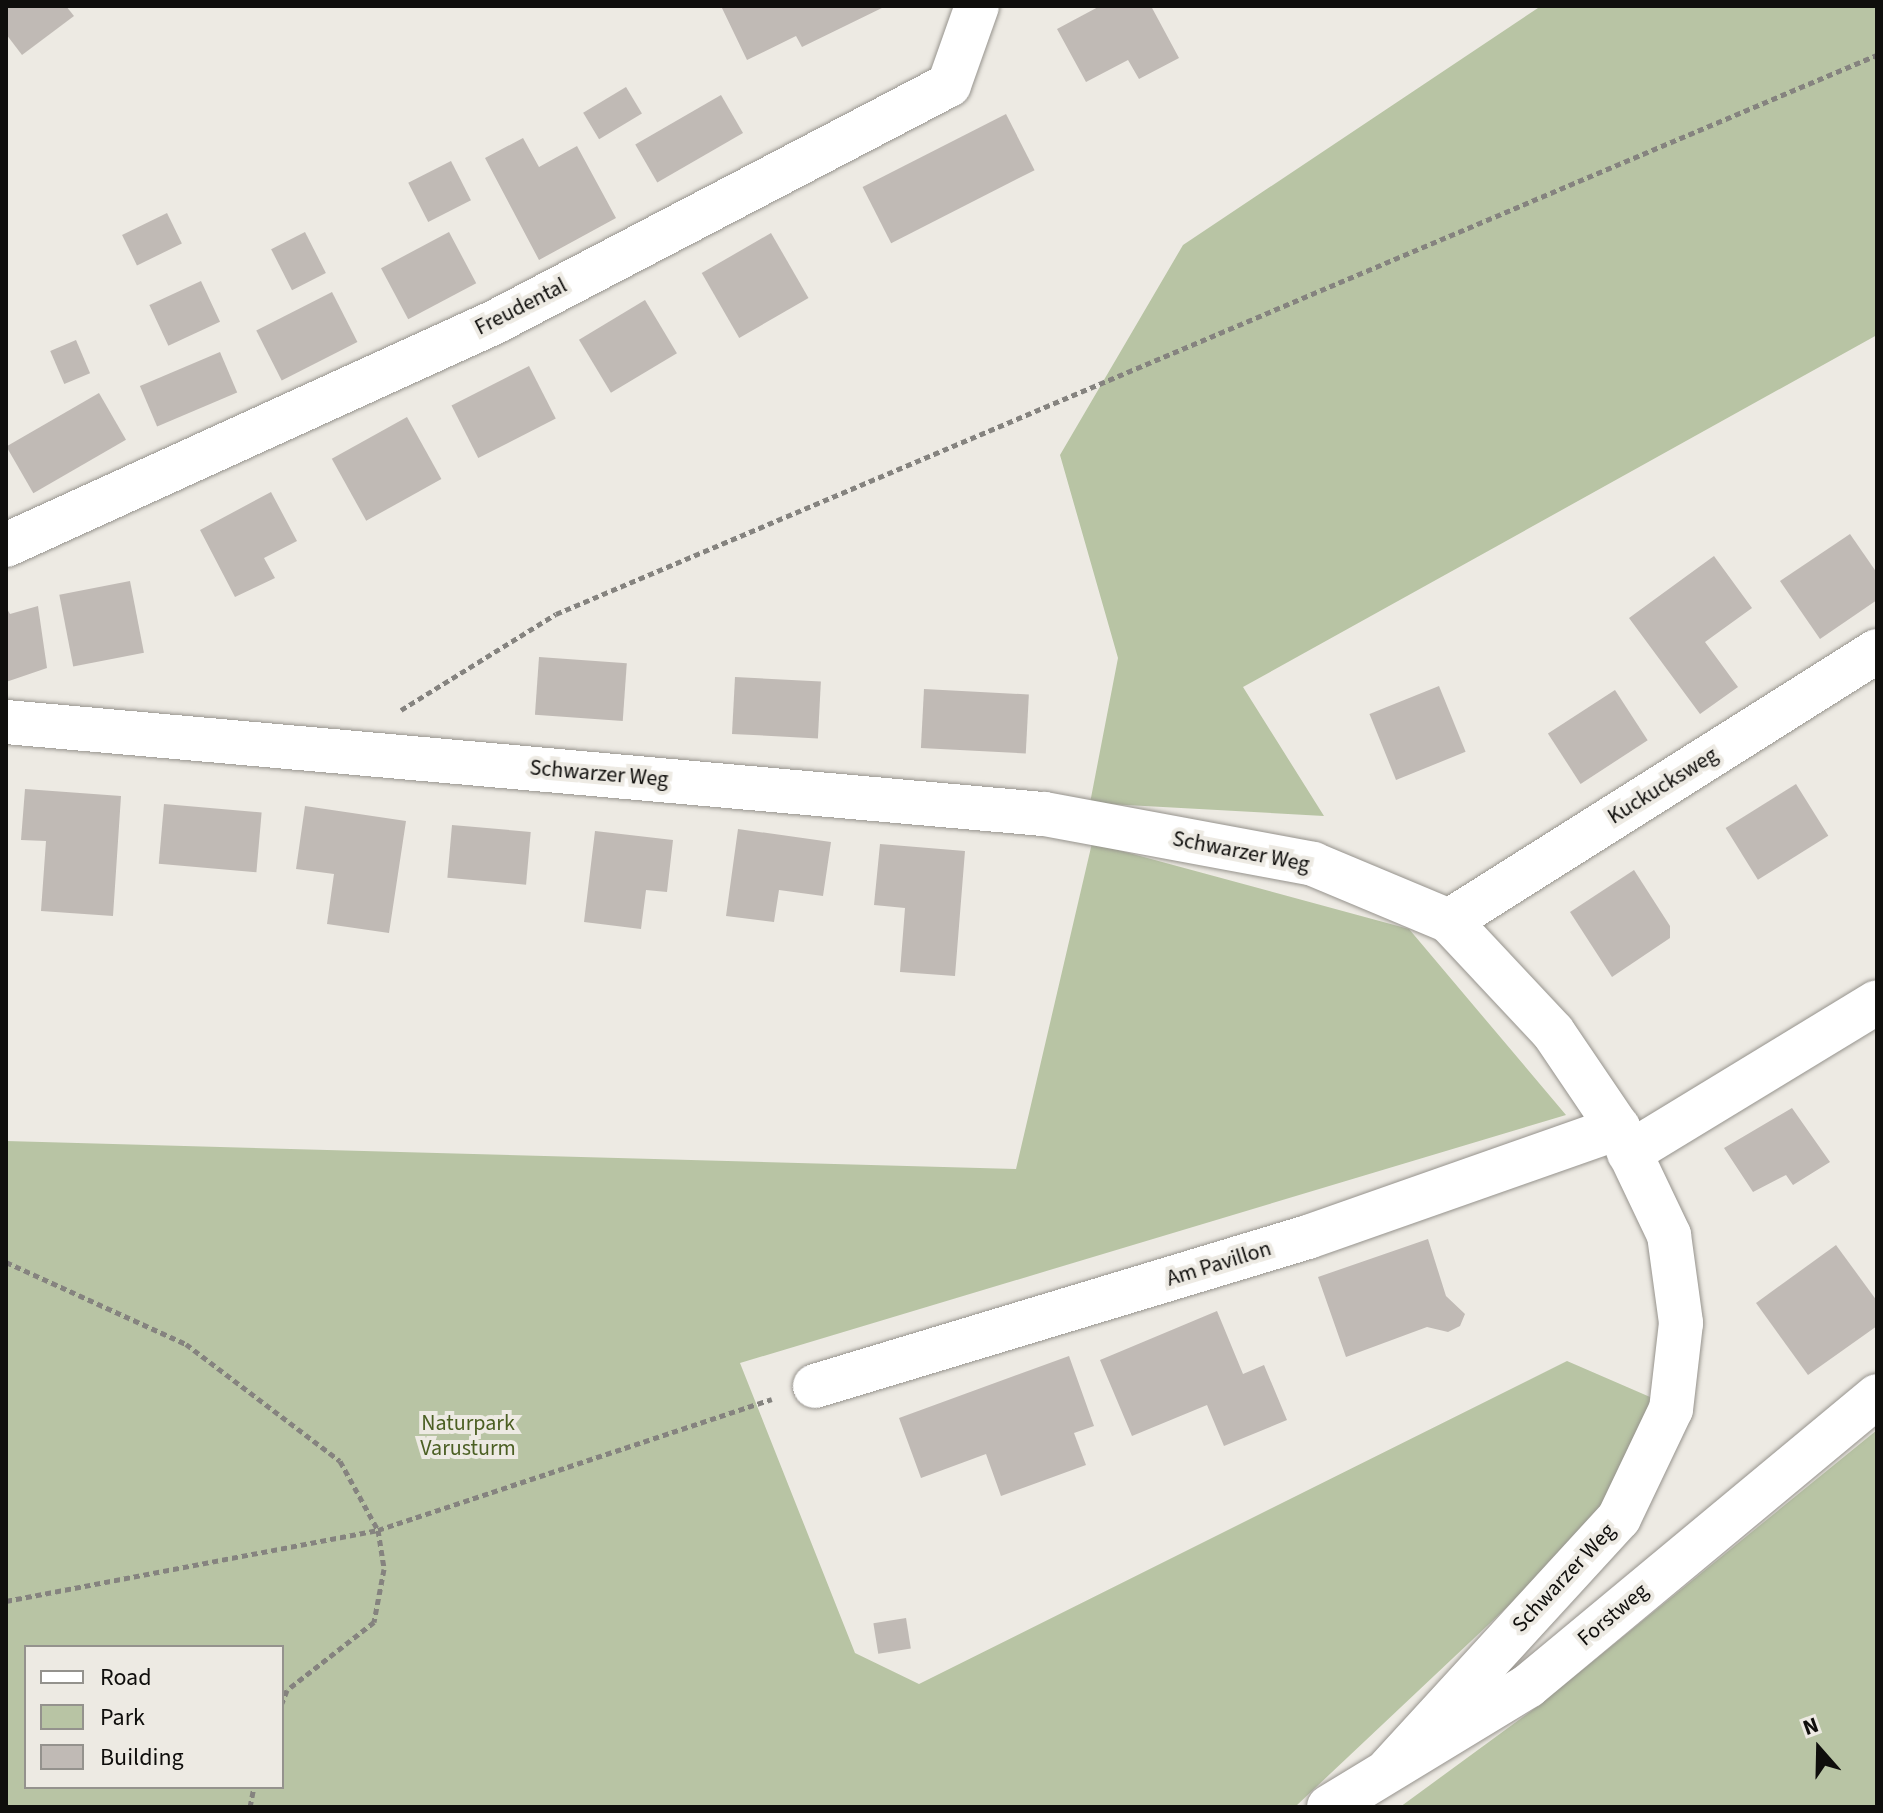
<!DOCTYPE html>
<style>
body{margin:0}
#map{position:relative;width:1883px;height:1813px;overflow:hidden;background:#edeae3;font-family:"Source Sans 3",sans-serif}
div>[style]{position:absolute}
.green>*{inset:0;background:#b8c4a4}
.building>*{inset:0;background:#c0bab5;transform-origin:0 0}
.path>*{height:5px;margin-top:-2.5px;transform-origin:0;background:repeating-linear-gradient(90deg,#85837f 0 6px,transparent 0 10px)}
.roads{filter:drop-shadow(0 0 2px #96938d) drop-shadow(0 0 2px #96938d)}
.minor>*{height:44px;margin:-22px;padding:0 22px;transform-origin:22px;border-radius:22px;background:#fff}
span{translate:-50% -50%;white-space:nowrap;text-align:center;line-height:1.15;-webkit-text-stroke:8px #edeae3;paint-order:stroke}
.street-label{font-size:22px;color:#0f0e0c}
.park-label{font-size:22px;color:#4b5f23}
.frame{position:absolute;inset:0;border:8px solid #0f0e0c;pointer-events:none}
.legend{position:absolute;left:24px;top:1645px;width:260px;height:144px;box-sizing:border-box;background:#edeae3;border:2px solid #94928d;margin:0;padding:10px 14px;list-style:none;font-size:24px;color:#0f0e0c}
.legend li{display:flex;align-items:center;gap:16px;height:40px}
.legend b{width:40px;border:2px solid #94928d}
.north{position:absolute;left:1779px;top:1709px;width:80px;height:80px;-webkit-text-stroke:6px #edeae3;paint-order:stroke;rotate:340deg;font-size:22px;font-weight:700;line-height:32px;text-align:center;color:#0f0e0c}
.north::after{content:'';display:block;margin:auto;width:28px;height:36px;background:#0f0e0c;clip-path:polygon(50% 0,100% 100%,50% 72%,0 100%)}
</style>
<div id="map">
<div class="green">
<i style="clip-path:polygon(1541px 6px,1877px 6px,1877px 335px,1243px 687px,1324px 816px,1090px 803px,1118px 658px,1060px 455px,1183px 245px)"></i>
<i style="clip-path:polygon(evenodd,1092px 843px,1409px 929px,1566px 1115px,740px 1363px,855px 1653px,919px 1684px,1567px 1361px,1657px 1400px,1606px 1514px,1296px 1806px,6px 1807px,6px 1141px,1016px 1169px,1092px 843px,26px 1647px,282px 1647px,282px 1787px,26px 1787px,26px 1647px)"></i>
<i style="clip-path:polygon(1877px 1430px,1877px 1807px,1400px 1807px,1538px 1706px)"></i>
</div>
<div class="building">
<i style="clip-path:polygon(6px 6px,66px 6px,74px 16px,22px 55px,6px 34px)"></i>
<i style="clip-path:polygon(721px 6px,886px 6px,802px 47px,796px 36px,747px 60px)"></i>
<i style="clip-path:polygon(1100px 6px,1151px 6px,1179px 58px,1139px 79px,1128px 60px,1086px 82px,1057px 29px)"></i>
<i style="left:626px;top:87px;width:31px;height:50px;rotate:59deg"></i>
<i style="left:721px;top:95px;width:44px;height:99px;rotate:60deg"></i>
<i style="left:1006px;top:114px;width:63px;height:161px;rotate:63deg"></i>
<i style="clip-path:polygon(523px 138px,539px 167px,577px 146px,616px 218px,539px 260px,485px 158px)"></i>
<i style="left:451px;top:161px;width:44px;height:48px;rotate:63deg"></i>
<i style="left:167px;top:213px;width:34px;height:50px;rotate:64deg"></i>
<i style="left:305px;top:232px;width:46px;height:38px;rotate:63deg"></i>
<i style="left:449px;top:232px;width:58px;height:77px;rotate:62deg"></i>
<i style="left:771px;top:233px;width:75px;height:80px;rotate:60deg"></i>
<i style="left:201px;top:281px;width:45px;height:57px;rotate:65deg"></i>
<i style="left:332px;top:292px;width:56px;height:85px;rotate:63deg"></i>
<i style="left:645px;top:300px;width:62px;height:77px;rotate:59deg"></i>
<i style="left:76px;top:340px;width:36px;height:28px;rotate:67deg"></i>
<i style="left:220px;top:352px;width:44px;height:87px;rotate:67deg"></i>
<i style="left:529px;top:366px;width:59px;height:87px;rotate:63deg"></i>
<i style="left:99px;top:393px;width:54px;height:107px;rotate:60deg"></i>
<i style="left:407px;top:417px;width:71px;height:86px;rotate:61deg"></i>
<i style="clip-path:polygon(271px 492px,297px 541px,264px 558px,275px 578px,235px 597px,200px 530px)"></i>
<i style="clip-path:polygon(1850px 534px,1877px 573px,1877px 600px,1820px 639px,1780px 581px)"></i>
<i style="clip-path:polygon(1714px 556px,1752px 608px,1705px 642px,1738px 687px,1700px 714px,1629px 618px)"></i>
<i style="left:130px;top:581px;width:73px;height:72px;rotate:79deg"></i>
<i style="clip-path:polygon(38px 606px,47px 668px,6px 682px,6px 607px,10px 614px)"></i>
<i style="left:539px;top:657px;width:88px;height:58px;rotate:4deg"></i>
<i style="left:735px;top:677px;width:86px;height:57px;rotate:3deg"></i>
<i style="left:1439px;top:686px;width:71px;height:75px;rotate:68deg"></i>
<i style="left:924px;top:689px;width:105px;height:59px;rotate:3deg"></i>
<i style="left:1615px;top:690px;width:60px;height:80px;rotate:57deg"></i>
<i style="left:1796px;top:784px;width:61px;height:83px;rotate:58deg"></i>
<i style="clip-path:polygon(25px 789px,121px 796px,113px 916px,41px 911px,46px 841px,21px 840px)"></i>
<i style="left:164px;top:804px;width:98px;height:60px;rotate:5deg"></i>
<i style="clip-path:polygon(305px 806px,406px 821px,389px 933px,327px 924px,334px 874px,296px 869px)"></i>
<i style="left:452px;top:825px;width:79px;height:53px;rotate:5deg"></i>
<i style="clip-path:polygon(738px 829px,831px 842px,823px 896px,779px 890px,774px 922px,726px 916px)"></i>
<i style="clip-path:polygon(595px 831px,673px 840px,667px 892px,646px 890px,641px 929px,584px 922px)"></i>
<i style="clip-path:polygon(880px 844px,965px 851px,955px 976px,900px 972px,905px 908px,874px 905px)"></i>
<i style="clip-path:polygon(1634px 870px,1670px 926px,1670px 938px,1612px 977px,1570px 912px)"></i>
<i style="clip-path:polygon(1792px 1108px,1830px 1162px,1793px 1185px,1786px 1175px,1753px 1192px,1724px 1148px)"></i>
<i style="clip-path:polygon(1428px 1239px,1446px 1296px,1465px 1314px,1460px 1326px,1448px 1332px,1427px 1327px,1346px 1357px,1318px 1277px)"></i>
<i style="clip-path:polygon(1836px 1245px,1877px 1301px,1877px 1326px,1808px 1375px,1756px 1303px)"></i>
<i style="clip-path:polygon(1217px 1311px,1243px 1374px,1264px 1365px,1287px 1420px,1224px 1446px,1207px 1405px,1132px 1436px,1100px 1360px)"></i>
<i style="clip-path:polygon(1069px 1356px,1094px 1426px,1074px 1433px,1086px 1465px,1001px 1496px,986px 1454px,921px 1478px,899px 1418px)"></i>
<i style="left:906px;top:1618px;width:31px;height:33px;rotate:81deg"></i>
</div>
<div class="path">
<i style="left:401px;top:710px;width:182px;rotate:-31.8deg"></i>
<i style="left:556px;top:614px;width:1434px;rotate:-22.94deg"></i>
<i style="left:6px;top:1262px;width:198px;rotate:24.5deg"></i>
<i style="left:186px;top:1344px;width:193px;rotate:37.2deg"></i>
<i style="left:340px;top:1461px;width:79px;rotate:61.2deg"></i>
<i style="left:378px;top:1530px;width:39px;rotate:81deg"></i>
<i style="left:384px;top:1569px;width:54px;rotate:100.7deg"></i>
<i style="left:374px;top:1622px;width:110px;rotate:142deg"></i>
<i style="left:287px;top:1690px;width:14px;rotate:111deg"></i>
<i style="left:6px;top:1601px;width:379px;rotate:-10.8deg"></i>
<i style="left:378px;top:1530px;width:415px;rotate:-18.4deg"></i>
<i style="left:250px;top:1807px;width:20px;rotate:-79deg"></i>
</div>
<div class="roads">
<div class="minor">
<i style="left:6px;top:545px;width:537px;rotate:-24.51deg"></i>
<i style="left:495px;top:322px;width:512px;rotate:-27.57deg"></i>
<i style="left:949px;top:85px;width:84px;rotate:-70.5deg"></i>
<i style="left:6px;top:722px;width:1042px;rotate:5.07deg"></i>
<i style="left:1044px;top:814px;width:274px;rotate:10.5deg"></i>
<i style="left:1313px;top:864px;width:147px;rotate:22.7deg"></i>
<i style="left:1449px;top:921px;width:152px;rotate:46.9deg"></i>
<i style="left:1553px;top:1032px;width:116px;rotate:55.9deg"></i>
<i style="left:1618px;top:1128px;width:119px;rotate:64.5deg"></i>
<i style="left:1669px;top:1235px;width:89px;rotate:82.2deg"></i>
<i style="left:1681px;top:1323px;width:87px;rotate:96.6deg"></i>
<i style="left:1671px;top:1409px;width:121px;rotate:115.5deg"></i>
<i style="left:1619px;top:1518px;width:340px;rotate:132.5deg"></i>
<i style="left:1449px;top:921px;width:506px;rotate:-32.25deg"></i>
<i style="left:1629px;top:1153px;width:290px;rotate:-31.3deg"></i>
<i style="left:815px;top:1386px;width:515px;rotate:-16.82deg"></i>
<i style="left:1308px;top:1237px;width:329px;rotate:-19.4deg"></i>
<i style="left:1329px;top:1807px;width:233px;rotate:-31.3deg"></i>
<i style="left:1528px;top:1686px;width:454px;rotate:-39.7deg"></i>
</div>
</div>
<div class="street-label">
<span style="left:521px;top:307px;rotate:-27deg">Freudental</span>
<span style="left:599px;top:774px;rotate:5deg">Schwarzer Weg</span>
<span style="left:1663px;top:786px;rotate:-32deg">Kuckucksweg</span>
<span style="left:1241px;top:852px;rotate:11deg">Schwarzer Weg</span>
<span style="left:1219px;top:1264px;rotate:-17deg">Am Pavillon</span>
<span style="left:1564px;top:1578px;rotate:-47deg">Schwarzer Weg</span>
<span style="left:1613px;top:1615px;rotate:-40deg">Forstweg</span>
</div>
<div class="park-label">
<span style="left:468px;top:1436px">Naturpark<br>Varusturm</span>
</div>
<div class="frame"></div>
<ul class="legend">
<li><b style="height:10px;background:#fff"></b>Road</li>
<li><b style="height:22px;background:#b8c4a4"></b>Park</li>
<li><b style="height:22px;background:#c0bab5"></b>Building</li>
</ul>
<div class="north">N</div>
</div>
